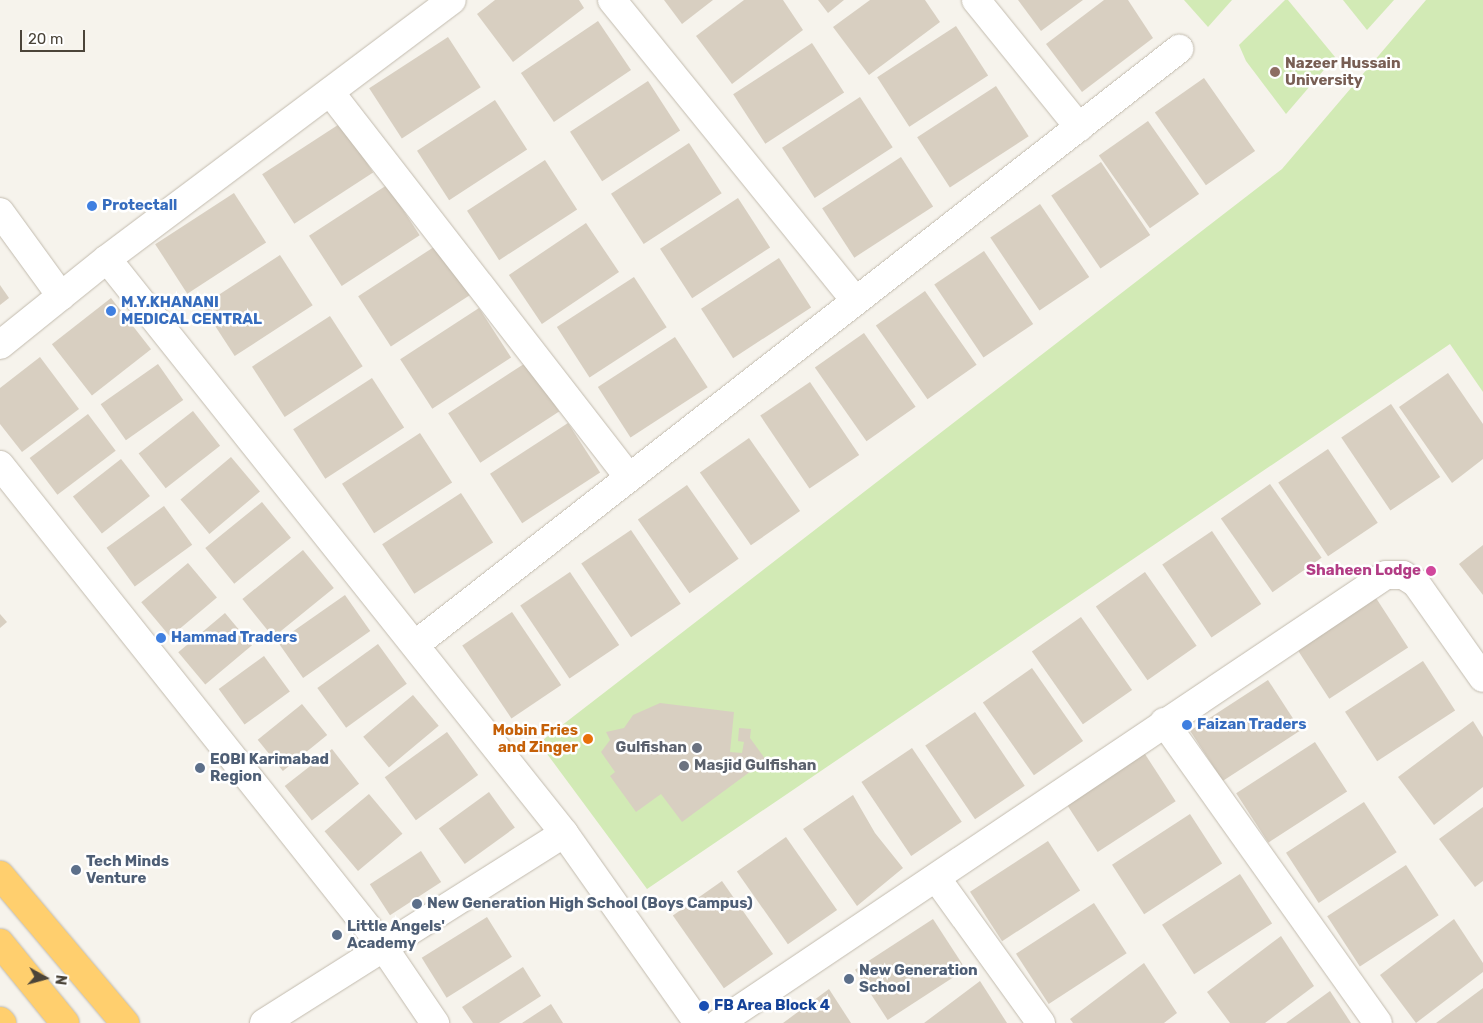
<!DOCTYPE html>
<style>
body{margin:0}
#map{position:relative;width:1483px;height:1023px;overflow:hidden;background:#f6f3ec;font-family:Rubik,sans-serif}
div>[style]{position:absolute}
.green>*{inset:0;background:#d2eab5}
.building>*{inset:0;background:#d8cfc1;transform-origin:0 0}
.roads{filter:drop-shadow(0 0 1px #c2bbae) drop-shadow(0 0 1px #c2bbae)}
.minor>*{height:28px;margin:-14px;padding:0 14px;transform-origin:14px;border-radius:14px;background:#fff}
.highway>*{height:28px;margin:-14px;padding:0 14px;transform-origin:14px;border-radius:14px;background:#ffcf6e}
.dots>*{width:14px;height:14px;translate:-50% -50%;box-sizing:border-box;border:2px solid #fff;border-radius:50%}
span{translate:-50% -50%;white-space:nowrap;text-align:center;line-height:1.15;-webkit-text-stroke:5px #fff;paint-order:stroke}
.education-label{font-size:15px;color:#785e54;font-weight:700}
.left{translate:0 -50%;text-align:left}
.shop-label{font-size:15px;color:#366cbe;font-weight:700}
.hotel-label{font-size:15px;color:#b23c85;font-weight:700}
.right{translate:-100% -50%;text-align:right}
.food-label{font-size:15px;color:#c56008;font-weight:700}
.worship-label{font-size:15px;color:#5b616d;font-weight:700}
.service-label{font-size:15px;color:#4e5e75;font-weight:700}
.transit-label{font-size:15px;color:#164399;font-weight:700}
.north{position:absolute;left:20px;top:953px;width:50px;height:50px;-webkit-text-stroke:4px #fff;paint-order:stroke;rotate:97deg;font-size:14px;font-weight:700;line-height:20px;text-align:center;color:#4b4439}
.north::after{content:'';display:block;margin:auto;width:18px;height:22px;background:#4b4439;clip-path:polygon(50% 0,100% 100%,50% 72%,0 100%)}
.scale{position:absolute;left:20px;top:30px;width:65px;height:22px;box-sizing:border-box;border:2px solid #4b4439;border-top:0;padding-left:6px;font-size:15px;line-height:18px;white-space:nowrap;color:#4b4439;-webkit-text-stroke:4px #fff;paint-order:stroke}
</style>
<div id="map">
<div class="green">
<i style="clip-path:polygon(1184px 0,1232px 0,1208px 27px)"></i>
<i style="clip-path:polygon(1285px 0,1288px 0,1335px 57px,1286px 114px,1246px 61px,1239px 45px)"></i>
<i style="clip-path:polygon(1343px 0,1394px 0,1367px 30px)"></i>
<i style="clip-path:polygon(1426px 0,1483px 0,1483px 392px,1450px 344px,647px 889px,539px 743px,1282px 169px)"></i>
</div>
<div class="building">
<i style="clip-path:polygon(495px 0,579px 0,584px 8px,513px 62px,477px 14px)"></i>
<i style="clip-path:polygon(664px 0,713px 0,682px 24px)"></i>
<i style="clip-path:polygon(744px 0,783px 0,803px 30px,732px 84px,696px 36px)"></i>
<i style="clip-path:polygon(818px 0,844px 0,828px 13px)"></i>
<i style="clip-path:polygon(870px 0,925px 0,940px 22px,869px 75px,833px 27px)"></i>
<i style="clip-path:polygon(1018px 0,1083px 0,1041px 31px)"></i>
<i style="clip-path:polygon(1104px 0,1128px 0,1153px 38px,1082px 92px,1046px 44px)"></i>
<i style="left:598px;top:21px;width:59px;height:93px;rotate:56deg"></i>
<i style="left:956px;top:26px;width:59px;height:94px;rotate:57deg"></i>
<i style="left:448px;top:37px;width:60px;height:94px;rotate:57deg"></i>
<i style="left:812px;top:43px;width:59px;height:94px;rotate:57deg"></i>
<i style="left:1204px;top:78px;width:89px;height:60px;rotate:55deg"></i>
<i style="left:648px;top:81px;width:59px;height:93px;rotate:57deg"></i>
<i style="left:996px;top:86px;width:60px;height:94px;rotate:57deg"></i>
<i style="left:860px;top:97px;width:60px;height:93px;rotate:57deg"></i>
<i style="left:495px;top:100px;width:59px;height:93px;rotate:57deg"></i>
<i style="left:1148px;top:121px;width:89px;height:60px;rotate:55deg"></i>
<i style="left:341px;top:123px;width:59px;height:94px;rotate:57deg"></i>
<i style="left:689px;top:143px;width:60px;height:93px;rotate:57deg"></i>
<i style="left:901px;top:157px;width:59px;height:94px;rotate:57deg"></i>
<i style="left:545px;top:160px;width:59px;height:93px;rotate:57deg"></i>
<i style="left:1101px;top:162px;width:88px;height:60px;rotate:56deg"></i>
<i style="left:387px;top:185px;width:60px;height:93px;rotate:57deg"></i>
<i style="left:234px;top:193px;width:59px;height:94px;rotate:57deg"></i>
<i style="left:738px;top:198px;width:59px;height:93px;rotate:57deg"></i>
<i style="left:1040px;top:204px;width:88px;height:60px;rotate:56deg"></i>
<i style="left:586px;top:223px;width:59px;height:93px;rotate:56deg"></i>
<i style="left:437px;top:245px;width:60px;height:94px;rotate:57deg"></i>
<i style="left:984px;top:251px;width:88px;height:60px;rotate:56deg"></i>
<i style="left:280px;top:255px;width:60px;height:93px;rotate:57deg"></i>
<i style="left:779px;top:258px;width:59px;height:93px;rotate:57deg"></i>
<i style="left:634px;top:277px;width:60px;height:92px;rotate:57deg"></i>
<i style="clip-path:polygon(0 285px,9px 298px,0 305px)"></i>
<i style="left:925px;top:291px;width:90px;height:60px;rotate:55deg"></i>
<i style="left:111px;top:298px;width:65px;height:75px;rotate:52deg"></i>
<i style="left:479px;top:308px;width:59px;height:94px;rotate:57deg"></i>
<i style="left:330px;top:316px;width:60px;height:93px;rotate:57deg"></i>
<i style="left:864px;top:333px;width:90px;height:60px;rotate:55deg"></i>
<i style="left:675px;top:337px;width:60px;height:92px;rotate:57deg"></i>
<i style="clip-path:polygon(40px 357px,79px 409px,22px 452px,0 424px,0 388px)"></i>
<i style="left:527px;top:362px;width:59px;height:94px;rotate:57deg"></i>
<i style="left:158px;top:364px;width:44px;height:70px;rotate:55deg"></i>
<i style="clip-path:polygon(1448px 373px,1483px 424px,1483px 459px,1452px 483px,1399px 407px)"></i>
<i style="left:372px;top:378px;width:59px;height:94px;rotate:57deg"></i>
<i style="left:810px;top:382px;width:88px;height:60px;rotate:56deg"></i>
<i style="left:1391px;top:404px;width:88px;height:60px;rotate:56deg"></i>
<i style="left:193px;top:411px;width:44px;height:69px;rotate:52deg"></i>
<i style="left:88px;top:414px;width:46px;height:73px;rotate:53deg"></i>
<i style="left:568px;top:423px;width:59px;height:93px;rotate:57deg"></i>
<i style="left:420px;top:433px;width:59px;height:93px;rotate:57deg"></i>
<i style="left:749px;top:438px;width:89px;height:60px;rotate:55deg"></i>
<i style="left:1328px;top:449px;width:89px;height:60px;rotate:56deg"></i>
<i style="left:231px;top:457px;width:45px;height:66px;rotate:50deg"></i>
<i style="left:121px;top:459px;width:47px;height:61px;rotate:52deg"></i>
<i style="left:1270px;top:484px;width:90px;height:60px;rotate:55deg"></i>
<i style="left:687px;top:485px;width:90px;height:60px;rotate:55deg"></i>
<i style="left:461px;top:493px;width:59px;height:94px;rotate:57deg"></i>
<i style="left:262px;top:502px;width:46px;height:73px;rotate:51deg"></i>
<i style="left:164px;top:506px;width:48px;height:71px;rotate:54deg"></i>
<i style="left:631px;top:530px;width:89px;height:60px;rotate:56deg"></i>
<i style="left:1212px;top:531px;width:88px;height:60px;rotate:56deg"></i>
<i style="clip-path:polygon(1483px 545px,1483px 595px,1459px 564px)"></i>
<i style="left:303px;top:550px;width:49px;height:78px;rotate:51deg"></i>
<i style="left:188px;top:563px;width:45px;height:61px;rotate:50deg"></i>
<i style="left:570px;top:572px;width:88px;height:60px;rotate:56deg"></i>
<i style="left:1145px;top:572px;width:90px;height:60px;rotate:55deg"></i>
<i style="left:345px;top:595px;width:44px;height:82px;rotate:55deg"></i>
<i style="left:1376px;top:598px;width:59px;height:94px;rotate:57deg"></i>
<i style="left:512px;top:612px;width:88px;height:60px;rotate:56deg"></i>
<i style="left:225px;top:613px;width:42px;height:61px;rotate:50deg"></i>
<i style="clip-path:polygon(0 614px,7px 622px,0 628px)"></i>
<i style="left:1081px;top:617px;width:89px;height:60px;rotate:55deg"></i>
<i style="left:378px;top:644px;width:49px;height:75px;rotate:54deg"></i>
<i style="left:264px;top:656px;width:44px;height:56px;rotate:54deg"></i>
<i style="left:1423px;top:661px;width:59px;height:93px;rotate:57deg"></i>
<i style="left:1032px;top:668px;width:89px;height:60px;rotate:55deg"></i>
<i style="left:1268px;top:680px;width:60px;height:93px;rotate:57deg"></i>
<i style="left:413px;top:695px;width:40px;height:65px;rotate:50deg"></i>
<i style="clip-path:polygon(660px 703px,734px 712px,730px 752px,742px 753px,744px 742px,738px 741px,739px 728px,751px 729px,750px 738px,766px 760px,682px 822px,661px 794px,636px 812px,610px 776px,615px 772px,601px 752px,610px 740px,606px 732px,624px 728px,633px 715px)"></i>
<i style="left:302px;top:704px;width:40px;height:57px;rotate:51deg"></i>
<i style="left:975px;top:712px;width:89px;height:60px;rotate:56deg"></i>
<i style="clip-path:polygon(1473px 721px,1483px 737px,1483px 787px,1434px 825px,1398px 777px)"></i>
<i style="left:447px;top:732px;width:53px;height:77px;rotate:54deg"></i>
<i style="left:1315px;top:742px;width:59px;height:94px;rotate:57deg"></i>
<i style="left:912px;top:748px;width:89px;height:61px;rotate:56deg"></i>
<i style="left:332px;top:749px;width:44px;height:60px;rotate:52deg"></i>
<i style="left:1143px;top:751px;width:60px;height:93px;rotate:57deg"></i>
<i style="left:489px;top:792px;width:44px;height:62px;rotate:54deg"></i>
<i style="left:369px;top:794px;width:52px;height:58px;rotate:50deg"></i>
<i style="clip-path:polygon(853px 795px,875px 833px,903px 868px,857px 906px,803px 829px)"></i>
<i style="left:1364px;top:802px;width:60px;height:93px;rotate:57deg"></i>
<i style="clip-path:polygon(1483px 807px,1483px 881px,1475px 887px,1439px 839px)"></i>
<i style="left:1190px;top:814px;width:59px;height:93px;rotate:57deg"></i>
<i style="left:786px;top:837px;width:89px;height:60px;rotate:55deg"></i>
<i style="left:1048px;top:841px;width:59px;height:93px;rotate:57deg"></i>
<i style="left:421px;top:851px;width:37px;height:61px;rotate:57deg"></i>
<i style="left:1406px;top:865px;width:60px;height:94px;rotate:57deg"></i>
<i style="left:1240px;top:874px;width:59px;height:93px;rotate:57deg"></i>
<i style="left:722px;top:881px;width:89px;height:60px;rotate:55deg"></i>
<i style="left:1094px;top:903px;width:60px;height:93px;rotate:57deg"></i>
<i style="left:487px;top:917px;width:47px;height:77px;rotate:58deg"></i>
<i style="left:933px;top:919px;width:60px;height:93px;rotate:57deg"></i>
<i style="clip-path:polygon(1454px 919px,1483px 963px,1483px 972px,1416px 1023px,1380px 975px)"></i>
<i style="clip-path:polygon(1281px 936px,1314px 986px,1265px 1023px,1230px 1023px,1207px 992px)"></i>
<i style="clip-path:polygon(1144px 963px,1177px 1013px,1164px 1023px,1073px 1023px,1070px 1019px)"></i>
<i style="clip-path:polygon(523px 967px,541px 996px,499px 1023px,473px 1023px,462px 1007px)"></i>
<i style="clip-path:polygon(980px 981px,1007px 1023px,924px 1023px)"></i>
<i style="clip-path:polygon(1483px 988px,1483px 1023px,1436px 1023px)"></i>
<i style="clip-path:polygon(829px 989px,851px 1023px,783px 1023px)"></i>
<i style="clip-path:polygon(1330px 991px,1351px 1023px,1286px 1023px)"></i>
<i style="clip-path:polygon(551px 1004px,563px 1023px,522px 1023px)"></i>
</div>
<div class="roads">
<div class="minor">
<i style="left:612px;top:0;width:387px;rotate:51deg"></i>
<i style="left:976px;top:0;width:164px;rotate:51deg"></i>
<i style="left:330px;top:92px;width:488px;rotate:52.2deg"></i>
<i style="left:0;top:212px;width:104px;rotate:54deg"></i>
<i style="left:107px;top:259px;width:734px;rotate:51.47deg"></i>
<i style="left:564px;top:833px;width:232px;rotate:54.8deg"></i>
<i style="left:0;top:345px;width:137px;rotate:-38.8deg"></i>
<i style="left:107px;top:259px;width:431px;rotate:-36.9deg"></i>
<i style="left:0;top:465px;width:617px;rotate:51.51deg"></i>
<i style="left:384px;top:948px;width:91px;rotate:55.8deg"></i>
<i style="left:416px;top:644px;width:968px;rotate:-37.95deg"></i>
<i style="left:1164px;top:722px;width:369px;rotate:54.6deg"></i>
<i style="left:937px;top:879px;width:178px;rotate:54.2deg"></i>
<i style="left:264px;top:1023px;width:355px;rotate:-32.3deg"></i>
<i style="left:719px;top:1023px;width:803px;rotate:-33.89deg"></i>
<i style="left:1386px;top:575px;width:17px"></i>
<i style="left:1403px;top:575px;width:15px;rotate:32deg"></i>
<i style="left:1416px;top:583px;width:116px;rotate:54.8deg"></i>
</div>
<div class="highway">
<i style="left:0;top:875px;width:194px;rotate:49.8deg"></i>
<i style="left:0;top:943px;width:103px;rotate:50.9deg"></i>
<i style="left:0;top:1021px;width:3px;rotate:45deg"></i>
</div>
</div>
<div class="dots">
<i style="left:1275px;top:72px;background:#8d6e63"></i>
<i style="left:92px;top:206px;background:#3f7fe0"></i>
<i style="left:111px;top:311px;background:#3f7fe0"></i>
<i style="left:1431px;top:571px;background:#d1479c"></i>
<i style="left:161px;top:638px;background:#3f7fe0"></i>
<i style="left:1187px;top:725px;background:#3f7fe0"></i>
<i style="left:588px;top:739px;background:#e8710a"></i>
<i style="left:697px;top:748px;background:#6b7280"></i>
<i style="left:684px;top:766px;background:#6b7280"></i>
<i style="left:200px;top:768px;background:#5c6f8a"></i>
<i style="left:76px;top:870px;background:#5c6f8a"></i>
<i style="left:417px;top:904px;background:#5c6f8a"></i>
<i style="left:337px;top:935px;background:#5c6f8a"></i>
<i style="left:849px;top:979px;background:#5c6f8a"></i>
<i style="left:704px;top:1006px;background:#1a4fb4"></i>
</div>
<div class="education-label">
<span class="left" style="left:1285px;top:72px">Nazeer Hussain<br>University</span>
</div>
<div class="shop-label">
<span class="left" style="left:102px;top:206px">Protectall</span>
<span class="left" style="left:121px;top:311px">M.Y.KHANANI<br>MEDICAL CENTRAL</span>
<span class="left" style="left:171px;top:638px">Hammad Traders</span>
<span class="left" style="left:1197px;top:725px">Faizan Traders</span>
</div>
<div class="hotel-label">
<span class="right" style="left:1421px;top:571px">Shaheen Lodge</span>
</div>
<div class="food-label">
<span class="right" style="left:578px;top:739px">Mobin Fries<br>and Zinger</span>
</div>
<div class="worship-label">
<span class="right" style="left:687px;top:748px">Gulfishan</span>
<span class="left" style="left:694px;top:766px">Masjid Gulfishan</span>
</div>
<div class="service-label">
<span class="left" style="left:210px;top:768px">EOBI Karimabad<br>Region</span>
<span class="left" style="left:86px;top:870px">Tech Minds<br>Venture</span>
<span class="left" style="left:427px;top:904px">New Generation High School (Boys Campus)</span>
<span class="left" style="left:347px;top:935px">Little Angels'<br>Academy</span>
<span class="left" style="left:859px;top:979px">New Generation<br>School</span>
</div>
<div class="transit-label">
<span class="left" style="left:714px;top:1006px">FB Area Block 4</span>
</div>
<div class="north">N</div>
<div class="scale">20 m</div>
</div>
